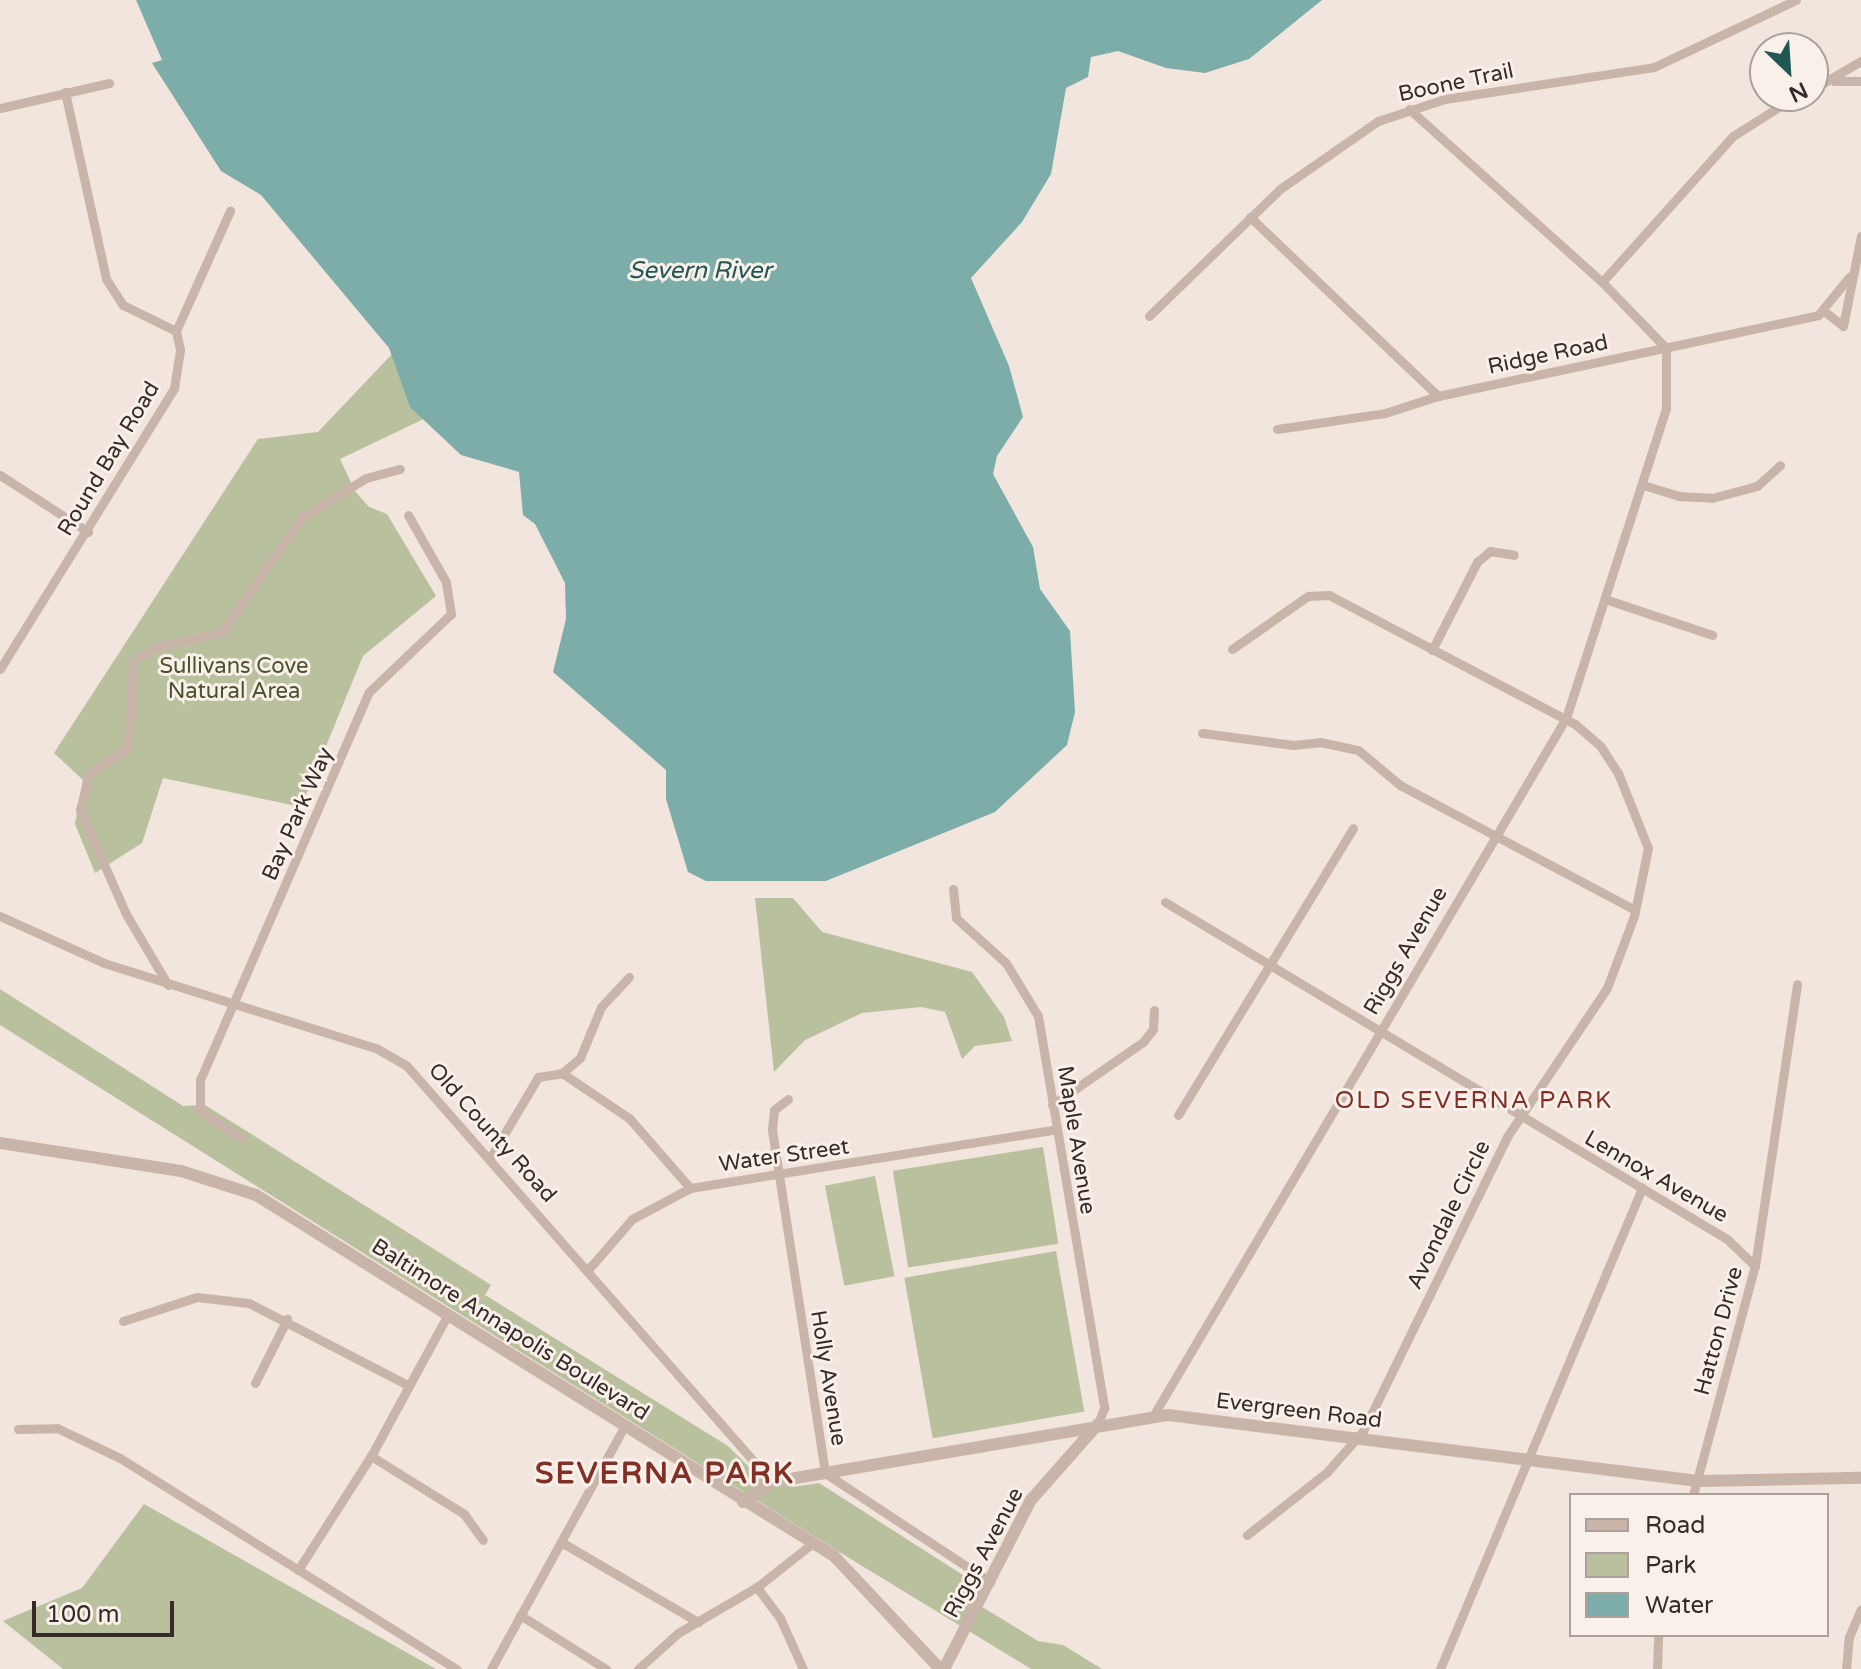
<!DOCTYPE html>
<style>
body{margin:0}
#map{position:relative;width:1861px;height:1669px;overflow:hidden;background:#f1e5dd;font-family:"Varela Round",sans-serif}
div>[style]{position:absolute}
.green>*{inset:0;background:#b9c09e;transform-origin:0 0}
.water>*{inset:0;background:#7dada9}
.minor>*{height:9px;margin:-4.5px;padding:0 4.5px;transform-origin:4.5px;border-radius:4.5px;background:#c9b4a9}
.tertiary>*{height:12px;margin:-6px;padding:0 6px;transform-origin:6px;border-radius:6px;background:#c9b4a9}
span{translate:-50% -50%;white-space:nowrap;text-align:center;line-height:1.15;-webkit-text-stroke:6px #f9f0e9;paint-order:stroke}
.street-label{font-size:22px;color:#362b29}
.park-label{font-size:22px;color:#4b532e}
.water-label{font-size:24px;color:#205653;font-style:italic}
.neighbourhood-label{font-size:24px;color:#823026;letter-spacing:2px}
.district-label{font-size:30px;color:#823026;font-weight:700;letter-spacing:2px}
.legend{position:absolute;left:1569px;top:1493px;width:260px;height:144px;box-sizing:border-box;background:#f9f0e9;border:2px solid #aba19c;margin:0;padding:10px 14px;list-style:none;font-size:24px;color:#362b29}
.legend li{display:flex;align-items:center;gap:16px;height:40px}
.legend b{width:40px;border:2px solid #aba19c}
.north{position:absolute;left:1749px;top:32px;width:80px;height:80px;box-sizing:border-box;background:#f9f0e9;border:2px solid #aba19c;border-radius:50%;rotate:155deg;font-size:22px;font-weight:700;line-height:32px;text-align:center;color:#362b29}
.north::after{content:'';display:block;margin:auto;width:28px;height:36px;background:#205653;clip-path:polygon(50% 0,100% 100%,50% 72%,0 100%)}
.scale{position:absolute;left:32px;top:1601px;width:142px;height:36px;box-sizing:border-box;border:4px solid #362b29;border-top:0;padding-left:10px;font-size:24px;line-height:28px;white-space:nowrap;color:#362b29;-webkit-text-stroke:6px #f9f0e9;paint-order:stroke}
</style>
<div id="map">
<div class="green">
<i style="clip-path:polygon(392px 354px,428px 417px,340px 459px,355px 491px,369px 507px,387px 514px,436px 596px,363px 656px,301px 807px,163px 778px,142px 843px,95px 873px,75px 824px,83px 780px,54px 753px,258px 439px,318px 432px)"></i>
<i style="clip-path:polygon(755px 898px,793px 898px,822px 932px,972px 972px,1004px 1017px,1012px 1041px,975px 1046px,962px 1059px,945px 1012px,921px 1007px,862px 1013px,805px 1040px,774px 1072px)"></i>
<i style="clip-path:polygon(0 989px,183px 1106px,205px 1105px,491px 1285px,485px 1295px,728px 1446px,755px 1473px,793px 1487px,819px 1483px,977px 1584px,969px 1599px,1038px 1641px,1063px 1645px,1102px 1669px,1031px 1669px,836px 1550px,0 1025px)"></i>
<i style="left:1043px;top:1147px;width:98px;height:152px;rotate:81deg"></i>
<i style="left:875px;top:1176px;width:102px;height:51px;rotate:79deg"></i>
<i style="left:1056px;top:1251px;width:163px;height:154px;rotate:80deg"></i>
<i style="clip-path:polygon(144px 1504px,436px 1669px,63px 1669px,3px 1621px,82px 1588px)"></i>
</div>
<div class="water">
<i style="clip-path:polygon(136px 0,1322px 0,1249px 59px,1205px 73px,1166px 68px,1118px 51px,1091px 57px,1088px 77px,1066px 88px,1051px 174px,1022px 222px,971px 278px,1009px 366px,1023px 417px,997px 456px,993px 474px,1033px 547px,1040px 589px,1070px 631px,1075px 712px,1067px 745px,995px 812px,826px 881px,706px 881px,688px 872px,666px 799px,666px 770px,553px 672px,566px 619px,565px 583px,535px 524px,523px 515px,519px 472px,461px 455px,410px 407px,389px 348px,261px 195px,221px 171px,152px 63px,162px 60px)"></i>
</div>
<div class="minor">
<i style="left:1834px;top:81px;width:27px"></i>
<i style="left:1813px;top:89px;width:56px;rotate:-30.3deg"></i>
<i style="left:65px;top:92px;width:191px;rotate:77.6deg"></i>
<i style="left:106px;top:279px;width:31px;rotate:57deg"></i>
<i style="left:123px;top:305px;width:59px;rotate:26.1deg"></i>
<i style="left:0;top:108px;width:112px;rotate:-12.9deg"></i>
<i style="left:1250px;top:217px;width:260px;rotate:43.6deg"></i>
<i style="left:1602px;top:282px;width:196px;rotate:-48.1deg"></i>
<i style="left:1733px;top:136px;width:75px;rotate:-32.4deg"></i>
<i style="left:1824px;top:311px;width:24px;rotate:38deg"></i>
<i style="left:1843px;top:326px;width:92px;rotate:-78.7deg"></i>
<i style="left:1149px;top:316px;width:182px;rotate:-44.1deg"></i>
<i style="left:1280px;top:189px;width:119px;rotate:-34.8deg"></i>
<i style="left:1378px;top:121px;width:71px;rotate:-18.2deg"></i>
<i style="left:1445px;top:99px;width:211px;rotate:-8.7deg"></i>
<i style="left:1654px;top:67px;width:157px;rotate:-25.3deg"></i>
<i style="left:1277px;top:429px;width:109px;rotate:-8.4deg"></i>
<i style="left:1385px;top:413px;width:56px;rotate:-17.8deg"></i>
<i style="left:1438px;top:396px;width:389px;rotate:-12deg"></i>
<i style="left:1818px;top:315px;width:50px;rotate:-50.6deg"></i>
<i style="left:0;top:475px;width:105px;rotate:32.9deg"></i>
<i style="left:1643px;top:485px;width:37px;rotate:17deg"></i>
<i style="left:1678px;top:496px;width:34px;rotate:3deg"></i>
<i style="left:1712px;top:498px;width:47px;rotate:-14.9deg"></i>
<i style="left:1757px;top:486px;width:31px;rotate:-42deg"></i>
<i style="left:1608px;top:600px;width:110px;rotate:18.6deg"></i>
<i style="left:1232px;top:649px;width:93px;rotate:-34.9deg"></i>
<i style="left:1308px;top:596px;width:21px;rotate:-3deg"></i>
<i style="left:1329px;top:595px;width:278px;rotate:27.7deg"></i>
<i style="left:1575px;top:724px;width:35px;rotate:41deg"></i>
<i style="left:1601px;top:747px;width:31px;rotate:57deg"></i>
<i style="left:1618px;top:773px;width:81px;rotate:68.2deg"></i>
<i style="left:1648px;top:848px;width:69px;rotate:101.6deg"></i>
<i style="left:1634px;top:916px;width:77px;rotate:110.6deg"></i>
<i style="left:1607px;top:988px;width:179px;rotate:123.9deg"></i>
<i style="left:1507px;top:1137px;width:327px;rotate:116.1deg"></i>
<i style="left:1363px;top:1431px;width:55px;rotate:131.3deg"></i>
<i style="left:1327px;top:1472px;width:102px;rotate:141.8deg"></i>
<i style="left:1432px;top:650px;width:99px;rotate:-62.9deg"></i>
<i style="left:1477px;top:562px;width:17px;rotate:-40deg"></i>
<i style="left:1490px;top:551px;width:24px;rotate:9deg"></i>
<i style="left:0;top:669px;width:331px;rotate:-58.2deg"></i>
<i style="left:174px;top:388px;width:39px;rotate:-81deg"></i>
<i style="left:180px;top:349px;width:18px;rotate:-103deg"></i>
<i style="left:176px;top:331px;width:132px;rotate:-65.8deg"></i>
<i style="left:1202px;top:733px;width:92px;rotate:7.5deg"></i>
<i style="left:1293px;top:745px;width:27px;rotate:-6deg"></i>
<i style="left:1320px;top:742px;width:39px;rotate:12deg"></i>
<i style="left:1358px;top:750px;width:55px;rotate:39.8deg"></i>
<i style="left:1400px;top:785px;width:266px;rotate:28deg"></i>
<i style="left:953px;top:889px;width:29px;rotate:84deg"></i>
<i style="left:956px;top:918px;width:67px;rotate:42deg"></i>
<i style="left:1006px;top:963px;width:62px;rotate:58.9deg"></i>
<i style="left:1038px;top:1016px;width:398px;rotate:80.4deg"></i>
<i style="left:1104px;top:1408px;width:17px;rotate:111deg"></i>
<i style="left:1165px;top:902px;width:655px;rotate:30.95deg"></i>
<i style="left:1727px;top:1239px;width:39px;rotate:44deg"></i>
<i style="left:0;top:916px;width:114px;rotate:24.3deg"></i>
<i style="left:104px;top:963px;width:285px;rotate:17.4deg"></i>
<i style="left:376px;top:1048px;width:34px;rotate:30deg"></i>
<i style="left:406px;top:1065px;width:555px;rotate:48.73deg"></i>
<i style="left:168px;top:985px;width:82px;rotate:-120.6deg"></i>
<i style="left:126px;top:914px;width:114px;rotate:-113.9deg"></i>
<i style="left:80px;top:810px;width:38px;rotate:-76deg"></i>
<i style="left:89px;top:773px;width:46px;rotate:-32.7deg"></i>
<i style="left:128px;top:748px;width:87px;rotate:-86.7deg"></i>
<i style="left:133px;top:661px;width:25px;rotate:-32deg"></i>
<i style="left:154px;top:648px;width:70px;rotate:-13.2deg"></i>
<i style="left:222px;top:632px;width:139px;rotate:-55.3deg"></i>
<i style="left:301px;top:518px;width:76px;rotate:-31.6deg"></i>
<i style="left:366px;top:478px;width:35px;rotate:-15deg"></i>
<i style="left:562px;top:1073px;width:23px;rotate:-40deg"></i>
<i style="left:580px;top:1058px;width:55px;rotate:-67.6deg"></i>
<i style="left:601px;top:1007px;width:41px;rotate:-47deg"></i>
<i style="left:788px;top:1099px;width:18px;rotate:142deg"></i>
<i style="left:774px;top:1110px;width:20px;rotate:96deg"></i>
<i style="left:772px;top:1130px;width:347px;rotate:81.2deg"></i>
<i style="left:825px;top:1473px;width:198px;rotate:33.4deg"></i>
<i style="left:1052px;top:1105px;width:111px;rotate:-34.7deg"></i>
<i style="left:1143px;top:1042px;width:16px;rotate:-52deg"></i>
<i style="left:1153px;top:1029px;width:19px;rotate:-87deg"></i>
<i style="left:1178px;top:1115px;width:336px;rotate:-58.6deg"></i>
<i style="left:241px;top:1138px;width:49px;rotate:-146.6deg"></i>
<i style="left:200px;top:1111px;width:31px;rotate:-90deg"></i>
<i style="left:200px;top:1080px;width:423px;rotate:-66.5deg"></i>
<i style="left:369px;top:692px;width:113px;rotate:-43.6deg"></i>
<i style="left:451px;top:614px;width:32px;rotate:-99deg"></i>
<i style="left:446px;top:582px;width:77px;rotate:-119.6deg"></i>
<i style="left:490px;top:1158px;width:94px;rotate:-59.3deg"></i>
<i style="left:538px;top:1077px;width:24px;rotate:-9deg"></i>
<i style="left:562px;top:1073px;width:81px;rotate:33.9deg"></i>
<i style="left:629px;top:1118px;width:93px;rotate:48.9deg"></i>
<i style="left:587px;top:1271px;width:69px;rotate:-49.1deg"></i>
<i style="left:632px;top:1219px;width:66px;rotate:-28.1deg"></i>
<i style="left:690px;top:1188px;width:369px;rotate:-9.1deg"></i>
<i style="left:123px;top:1321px;width:78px;rotate:-18deg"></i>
<i style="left:197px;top:1297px;width:52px;rotate:6.6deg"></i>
<i style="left:249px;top:1303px;width:177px;rotate:27.3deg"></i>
<i style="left:255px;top:1383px;width:72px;rotate:-63.4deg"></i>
<i style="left:1153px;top:1416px;width:811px;rotate:-59.39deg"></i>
<i style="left:1566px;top:718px;width:325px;rotate:-72.1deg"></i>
<i style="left:1666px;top:409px;width:61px;rotate:-90deg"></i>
<i style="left:1666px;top:348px;width:92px;rotate:-134.1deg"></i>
<i style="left:1602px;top:282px;width:259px;rotate:-138.1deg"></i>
<i style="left:18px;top:1429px;width:39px;rotate:-1deg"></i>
<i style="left:57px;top:1428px;width:70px;rotate:25.5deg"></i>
<i style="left:120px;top:1458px;width:398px;rotate:32.1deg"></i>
<i style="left:371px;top:1456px;width:110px;rotate:31.9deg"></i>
<i style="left:464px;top:1514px;width:32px;rotate:54deg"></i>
<i style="left:1693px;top:1495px;width:237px;rotate:-74.9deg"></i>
<i style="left:1755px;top:1266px;width:285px;rotate:-81.5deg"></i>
<i style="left:561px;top:1542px;width:159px;rotate:30.3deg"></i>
<i style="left:298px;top:1570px;width:135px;rotate:-57.4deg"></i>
<i style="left:371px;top:1456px;width:162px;rotate:-61.5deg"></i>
<i style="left:520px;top:1615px;width:102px;rotate:32.1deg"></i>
<i style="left:491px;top:1669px;width:276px;rotate:-61.2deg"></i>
<i style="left:638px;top:1669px;width:54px;rotate:-42deg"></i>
<i style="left:678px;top:1633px;width:91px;rotate:-30.2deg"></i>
<i style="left:803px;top:1669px;width:56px;rotate:-114.3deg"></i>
<i style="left:780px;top:1618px;width:39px;rotate:-127deg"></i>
<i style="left:757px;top:1587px;width:73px;rotate:-38.3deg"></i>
<i style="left:1440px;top:1669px;width:522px;rotate:-67.22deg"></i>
<i style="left:1657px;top:1669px;width:34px;rotate:-88deg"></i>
<i style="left:1846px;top:1669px;width:32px;rotate:-85deg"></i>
<i style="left:1849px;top:1637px;width:30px;rotate:-67deg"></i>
</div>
<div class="tertiary">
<i style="left:0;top:1143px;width:183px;rotate:8.8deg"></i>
<i style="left:181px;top:1171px;width:79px;rotate:17.7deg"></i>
<i style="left:256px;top:1195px;width:681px;rotate:31.99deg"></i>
<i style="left:834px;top:1556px;width:155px;rotate:46.8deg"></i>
<i style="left:743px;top:1502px;width:35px;rotate:-35deg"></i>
<i style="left:772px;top:1482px;width:402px;rotate:-9.6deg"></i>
<i style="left:1168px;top:1415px;width:534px;rotate:7.1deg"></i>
<i style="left:1698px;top:1481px;width:163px;rotate:-1.1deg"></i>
<i style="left:944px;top:1669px;width:190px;rotate:-62.8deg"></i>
<i style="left:1031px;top:1500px;width:101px;rotate:-48.6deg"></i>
</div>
<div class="street-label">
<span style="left:1456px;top:83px;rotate:-12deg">Boone Trail</span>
<span style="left:1548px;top:355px;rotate:-12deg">Ridge Road</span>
<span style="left:109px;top:459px;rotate:-59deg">Round Bay Road</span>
<span style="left:298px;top:814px;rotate:-66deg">Bay Park Way</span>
<span style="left:1406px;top:951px;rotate:-60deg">Riggs Avenue</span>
<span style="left:492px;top:1133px;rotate:48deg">Old County Road</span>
<span style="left:1076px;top:1140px;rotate:81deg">Maple Avenue</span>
<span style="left:784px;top:1156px;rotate:-8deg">Water Street</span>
<span style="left:1656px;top:1177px;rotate:30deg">Lennox Avenue</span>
<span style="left:1449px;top:1215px;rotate:-64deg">Avondale Circle</span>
<span style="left:510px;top:1330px;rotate:32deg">Baltimore Annapolis Boulevard</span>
<span style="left:1719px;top:1331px;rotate:-75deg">Hatton Drive</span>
<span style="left:828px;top:1378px;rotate:81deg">Holly Avenue</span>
<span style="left:1299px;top:1411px;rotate:7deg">Evergreen Road</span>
<span style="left:984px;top:1553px;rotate:-62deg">Riggs Avenue</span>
</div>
<div class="park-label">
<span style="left:234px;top:679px">Sullivans Cove<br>Natural Area</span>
</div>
<div class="water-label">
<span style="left:700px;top:271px">Severn River</span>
</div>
<div class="neighbourhood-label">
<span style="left:1474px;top:1101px">OLD SEVERNA PARK</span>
</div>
<div class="district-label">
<span style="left:665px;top:1474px">SEVERNA PARK</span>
</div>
<ul class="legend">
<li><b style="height:10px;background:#c9b4a9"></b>Road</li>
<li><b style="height:22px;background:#b9c09e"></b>Park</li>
<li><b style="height:22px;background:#7dada9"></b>Water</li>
</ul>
<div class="north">N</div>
<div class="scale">100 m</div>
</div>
